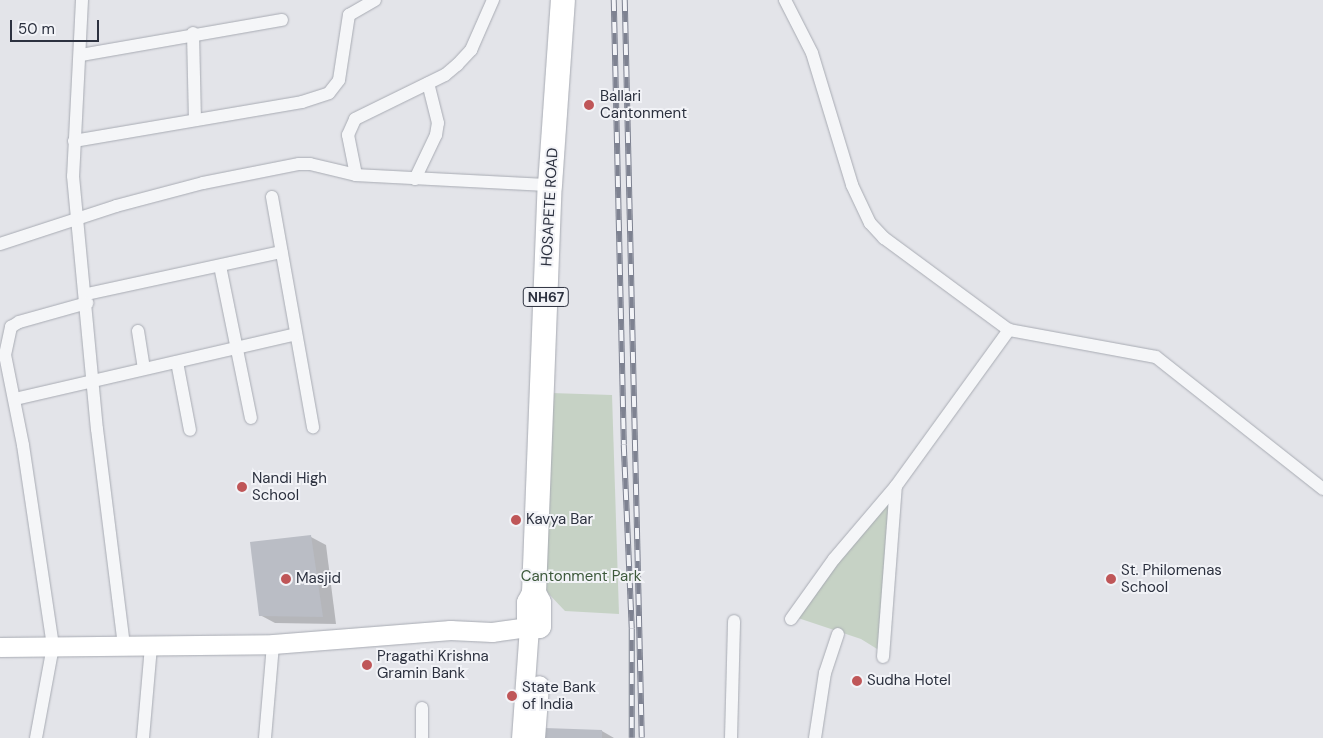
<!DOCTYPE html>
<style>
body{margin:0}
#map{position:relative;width:1323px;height:738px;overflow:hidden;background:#e3e4e9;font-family:"DM Sans",sans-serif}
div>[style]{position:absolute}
.green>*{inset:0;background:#c6d2c5}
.shadow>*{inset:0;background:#0003}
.building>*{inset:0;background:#babdc5}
.roads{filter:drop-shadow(0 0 1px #a8abb3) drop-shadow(0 0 1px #a8abb3)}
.street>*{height:12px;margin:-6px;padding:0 6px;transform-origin:6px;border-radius:6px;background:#f5f6f8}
.secondary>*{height:19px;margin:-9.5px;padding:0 9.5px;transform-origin:9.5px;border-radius:9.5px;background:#fff}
.highway>*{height:24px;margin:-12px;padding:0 12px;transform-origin:12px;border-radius:12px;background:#fff}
.rail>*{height:5.5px;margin-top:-2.75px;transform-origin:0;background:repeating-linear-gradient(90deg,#f2f3f7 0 11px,#7e8291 0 22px);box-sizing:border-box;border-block:1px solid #7e8291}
.dots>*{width:14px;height:14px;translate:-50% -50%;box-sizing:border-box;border:2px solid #f2f3f7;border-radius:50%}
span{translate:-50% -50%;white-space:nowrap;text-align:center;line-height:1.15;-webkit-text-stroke:4px #f2f3f7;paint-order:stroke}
.shield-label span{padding:1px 4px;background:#f2f3f7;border:1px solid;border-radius:4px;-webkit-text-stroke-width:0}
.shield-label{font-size:14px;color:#2c313f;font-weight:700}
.poi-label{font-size:15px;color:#2c313f}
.left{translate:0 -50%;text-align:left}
.street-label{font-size:15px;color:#2c313f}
.park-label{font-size:15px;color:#3d593b}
.scale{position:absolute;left:10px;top:20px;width:89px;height:22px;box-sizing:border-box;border:2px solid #2c313f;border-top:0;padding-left:6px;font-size:15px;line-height:18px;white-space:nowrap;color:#2c313f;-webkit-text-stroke:4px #f2f3f7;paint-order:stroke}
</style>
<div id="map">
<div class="green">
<i style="clip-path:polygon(551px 393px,612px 395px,619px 614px,565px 611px,545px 590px)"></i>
<i style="clip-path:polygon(891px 495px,882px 652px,861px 639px,795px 617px)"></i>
</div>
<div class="shadow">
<i style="clip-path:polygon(311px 537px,326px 545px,336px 624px,275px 623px,260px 615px)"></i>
<i style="clip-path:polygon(602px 731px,614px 738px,546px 738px)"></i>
</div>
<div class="building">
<i style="clip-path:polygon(311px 535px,323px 617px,259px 616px,250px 542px)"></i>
<i style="clip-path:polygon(545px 728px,602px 730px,602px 738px,545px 738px)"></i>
</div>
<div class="roads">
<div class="street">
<i style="left:82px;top:0;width:176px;rotate:92.9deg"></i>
<i style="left:73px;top:176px;width:254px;rotate:84.6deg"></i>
<i style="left:97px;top:429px;width:220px;rotate:82.9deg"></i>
<i style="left:785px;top:0;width:59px;rotate:63deg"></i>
<i style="left:812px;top:53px;width:138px;rotate:73.1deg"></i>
<i style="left:852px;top:185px;width:42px;rotate:64.7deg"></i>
<i style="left:870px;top:223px;width:21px;rotate:47deg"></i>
<i style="left:884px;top:238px;width:155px;rotate:36.4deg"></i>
<i style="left:1009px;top:330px;width:149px;rotate:10.4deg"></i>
<i style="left:1156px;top:357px;width:213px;rotate:38.3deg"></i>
<i style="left:193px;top:33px;width:87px;rotate:88.7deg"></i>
<i style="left:81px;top:55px;width:204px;rotate:-9.9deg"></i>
<i style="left:74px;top:141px;width:231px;rotate:-9.7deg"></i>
<i style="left:302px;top:102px;width:28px;rotate:-18deg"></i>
<i style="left:329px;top:93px;width:16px;rotate:-52deg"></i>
<i style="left:339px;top:80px;width:66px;rotate:-81.3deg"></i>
<i style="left:349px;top:15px;width:30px;rotate:-30deg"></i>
<i style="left:356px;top:175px;width:41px;rotate:-101.3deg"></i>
<i style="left:348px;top:135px;width:17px;rotate:-66deg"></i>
<i style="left:355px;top:119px;width:100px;rotate:-26.1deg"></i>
<i style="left:445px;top:75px;width:16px;rotate:-40deg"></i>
<i style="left:457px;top:65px;width:21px;rotate:-47deg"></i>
<i style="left:471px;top:50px;width:55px;rotate:-66.3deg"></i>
<i style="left:415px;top:179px;width:49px;rotate:-64.5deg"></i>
<i style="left:436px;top:135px;width:12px;rotate:-81deg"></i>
<i style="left:438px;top:123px;width:41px;rotate:-104deg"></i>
<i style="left:272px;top:197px;width:234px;rotate:79.9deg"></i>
<i style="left:0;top:244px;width:122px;rotate:-18.1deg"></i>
<i style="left:116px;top:206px;width:90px;rotate:-14.8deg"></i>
<i style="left:203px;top:183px;width:98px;rotate:-11.2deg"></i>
<i style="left:299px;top:164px;width:11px"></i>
<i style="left:310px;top:164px;width:47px;rotate:13.4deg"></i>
<i style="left:356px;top:175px;width:194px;rotate:3deg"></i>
<i style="left:220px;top:266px;width:155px;rotate:78.5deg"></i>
<i style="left:87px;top:294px;width:199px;rotate:-12.2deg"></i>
<i style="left:138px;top:331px;width:38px;rotate:81deg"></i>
<i style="left:177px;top:362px;width:69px;rotate:79.2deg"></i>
<i style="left:15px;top:399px;width:288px;rotate:-13deg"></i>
<i style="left:791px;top:619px;width:74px;rotate:-54.4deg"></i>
<i style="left:834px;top:559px;width:96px;rotate:-49.7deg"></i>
<i style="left:896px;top:486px;width:193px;rotate:-54.1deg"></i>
<i style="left:883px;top:657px;width:171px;rotate:-85.7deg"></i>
<i style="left:36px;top:738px;width:94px;rotate:-79.5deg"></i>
<i style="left:53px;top:646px;width:203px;rotate:-98.5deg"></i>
<i style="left:23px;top:445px;width:92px;rotate:-101.3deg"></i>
<i style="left:5px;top:355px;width:29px;rotate:-78deg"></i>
<i style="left:11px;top:327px;width:9px;rotate:-32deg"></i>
<i style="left:19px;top:322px;width:71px;rotate:-15.6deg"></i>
<i style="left:143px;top:738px;width:91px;rotate:-85deg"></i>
<i style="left:265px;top:738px;width:94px;rotate:-85.1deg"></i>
<i style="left:422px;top:738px;width:30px;rotate:-90deg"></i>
<i style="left:731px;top:738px;width:117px;rotate:-88.5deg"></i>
<i style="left:815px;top:738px;width:66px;rotate:-81.3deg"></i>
<i style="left:825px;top:673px;width:41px;rotate:-71.6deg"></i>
</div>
<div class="secondary">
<i style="left:0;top:647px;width:273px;rotate:-0.6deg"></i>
<i style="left:273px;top:644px;width:178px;rotate:-4.5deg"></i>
<i style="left:450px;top:630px;width:42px;rotate:2.7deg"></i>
<i style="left:492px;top:632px;width:37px;rotate:-8deg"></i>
<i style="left:529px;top:627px;width:111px;rotate:94.1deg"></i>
<i style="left:535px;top:738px;width:53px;rotate:-85.7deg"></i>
</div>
<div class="highway">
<i style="left:534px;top:593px;width:11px;rotate:63deg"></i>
<i style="left:539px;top:603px;width:23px;rotate:90deg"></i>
<i style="left:539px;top:626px;width:10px;rotate:174deg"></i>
<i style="left:529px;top:627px;width:24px;rotate:-90deg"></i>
<i style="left:529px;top:603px;width:11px;rotate:-63deg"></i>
<i style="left:534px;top:593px;width:408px;rotate:-87.8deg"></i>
<i style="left:550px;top:185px;width:185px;rotate:-86deg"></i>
</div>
</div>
<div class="rail">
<i style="left:614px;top:0;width:445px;rotate:88.7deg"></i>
<i style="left:624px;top:445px;width:184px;rotate:87.5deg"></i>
<i style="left:632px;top:629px;width:109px;rotate:90deg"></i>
<i style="left:625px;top:0;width:738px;rotate:88.68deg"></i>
</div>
<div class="dots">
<i style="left:589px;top:105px;background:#bf5658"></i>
<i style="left:242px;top:487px;background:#bf5658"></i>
<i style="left:516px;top:520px;background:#bf5658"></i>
<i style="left:286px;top:579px;background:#bf5658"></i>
<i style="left:1111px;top:579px;background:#bf5658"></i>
<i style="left:367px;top:665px;background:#bf5658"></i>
<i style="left:857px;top:681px;background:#bf5658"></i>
<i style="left:512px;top:696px;background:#bf5658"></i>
</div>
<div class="shield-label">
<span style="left:546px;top:297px">NH67</span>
</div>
<div class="poi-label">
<span class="left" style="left:600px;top:105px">Ballari<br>Cantonment</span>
<span class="left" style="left:252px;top:487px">Nandi High<br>School</span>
<span class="left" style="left:526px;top:520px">Kavya Bar</span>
<span class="left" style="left:1121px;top:579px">St. Philomenas<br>School</span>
<span class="left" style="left:296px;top:579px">Masjid</span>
<span class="left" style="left:377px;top:665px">Pragathi Krishna<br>Gramin Bank</span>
<span class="left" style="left:867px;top:681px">Sudha Hotel</span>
<span class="left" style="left:522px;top:696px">State Bank<br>of India</span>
</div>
<div class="street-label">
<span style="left:550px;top:207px;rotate:-87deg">HOSAPETE ROAD</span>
</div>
<div class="park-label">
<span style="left:581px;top:577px">Cantonment Park</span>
</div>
<div class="scale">50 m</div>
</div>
